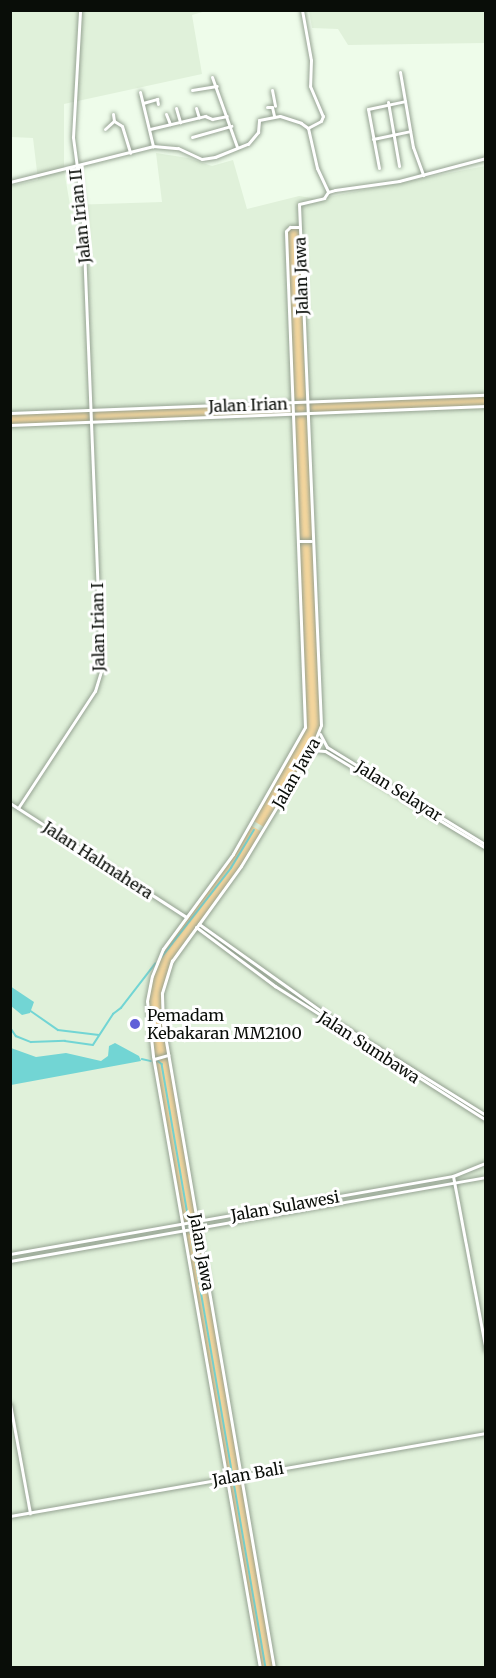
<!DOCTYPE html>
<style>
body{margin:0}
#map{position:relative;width:496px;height:1678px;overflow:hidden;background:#eefcea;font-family:Merriweather,serif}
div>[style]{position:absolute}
.built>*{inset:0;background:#e0f1da}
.green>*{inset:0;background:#f6d79d;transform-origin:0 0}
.water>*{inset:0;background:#72d5d4}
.stream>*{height:1.5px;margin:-0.75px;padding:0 0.75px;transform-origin:0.75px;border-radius:0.75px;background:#72d5d4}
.roads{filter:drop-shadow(0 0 2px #919e8e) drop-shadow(0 0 2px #919e8e)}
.minor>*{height:3px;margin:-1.5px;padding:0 1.5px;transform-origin:1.5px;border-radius:1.5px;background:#fff}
.dots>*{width:16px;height:16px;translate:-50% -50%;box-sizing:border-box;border:3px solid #fff;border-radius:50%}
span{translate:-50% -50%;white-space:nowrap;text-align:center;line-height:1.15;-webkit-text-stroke:6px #fff;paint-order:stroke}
.street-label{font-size:16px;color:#090d08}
.poi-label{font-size:16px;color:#090d08}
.left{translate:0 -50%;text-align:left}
.frame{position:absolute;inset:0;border:12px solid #090d08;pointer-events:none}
</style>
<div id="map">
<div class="built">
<i style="clip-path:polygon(11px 10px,206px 11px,192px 15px,202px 74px,64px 104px,64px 170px,70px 205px,162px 202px,156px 153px,188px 158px,212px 166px,233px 160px,247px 209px,299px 196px,318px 199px,485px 166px,485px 1667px,11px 1667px,10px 186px,38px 180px,33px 138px,11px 137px)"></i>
<i style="clip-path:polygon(309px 11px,485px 11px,485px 43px,348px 45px,338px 29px,312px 28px)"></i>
</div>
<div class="green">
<i style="clip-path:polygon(299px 227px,306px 402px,485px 395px,485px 406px,307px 413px,321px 725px,315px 743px,264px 827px,252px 820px,305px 727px,294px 413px,11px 425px,10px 413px,293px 403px,287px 228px)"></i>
<i style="clip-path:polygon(250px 825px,262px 832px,229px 884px,178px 951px,169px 968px,161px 1004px,196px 1221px,182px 1224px,154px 1059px,147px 1001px,150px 983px,163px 949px,233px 854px)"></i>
<i style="left:197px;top:1228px;width:446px;height:14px;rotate:80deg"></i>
</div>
<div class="water">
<i style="clip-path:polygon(10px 986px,34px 1002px,30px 1013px,22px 1015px,11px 1006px)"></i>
<i style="clip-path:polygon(115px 1043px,139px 1056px,141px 1061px,11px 1085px,11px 1048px,36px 1057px,66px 1053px,101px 1061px,108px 1056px,109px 1046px)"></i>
</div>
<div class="stream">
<i style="left:161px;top:958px;width:114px;rotate:-52.1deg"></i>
<i style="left:231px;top:868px;width:44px;rotate:-58.8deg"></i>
<i style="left:31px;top:1011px;width:33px;rotate:35deg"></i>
<i style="left:58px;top:1030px;width:41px;rotate:7deg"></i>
<i style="left:10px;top:1027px;width:11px;rotate:56deg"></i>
<i style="left:16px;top:1036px;width:16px;rotate:22deg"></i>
<i style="left:31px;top:1042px;width:34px;rotate:-2deg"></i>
<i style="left:65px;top:1041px;width:28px;rotate:8deg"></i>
<i style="left:93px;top:1045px;width:37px;rotate:-57deg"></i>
<i style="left:113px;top:1014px;width:10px;rotate:-37deg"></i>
<i style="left:121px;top:1008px;width:56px;rotate:-52.3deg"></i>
<i style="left:142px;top:1059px;width:9px;rotate:13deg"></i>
<i style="left:158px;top:1061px;width:5px;rotate:37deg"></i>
<i style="left:162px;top:1064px;width:613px;rotate:80.23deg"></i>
</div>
<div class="roads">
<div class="minor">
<i style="left:302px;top:10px;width:51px;rotate:79.8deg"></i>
<i style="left:311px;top:60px;width:26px;rotate:92deg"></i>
<i style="left:310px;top:86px;width:33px;rotate:67deg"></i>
<i style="left:323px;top:116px;width:5px;rotate:112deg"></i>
<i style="left:321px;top:121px;width:15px;rotate:152deg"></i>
<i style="left:400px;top:72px;width:76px;rotate:80.2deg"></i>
<i style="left:413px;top:147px;width:30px;rotate:70deg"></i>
<i style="left:212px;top:77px;width:74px;rotate:70.3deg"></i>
<i style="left:192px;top:90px;width:25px;rotate:-9deg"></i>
<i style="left:272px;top:90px;width:16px;rotate:79deg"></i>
<i style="left:140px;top:92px;width:56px;rotate:76.5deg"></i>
<i style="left:388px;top:102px;width:65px;rotate:80.2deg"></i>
<i style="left:143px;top:103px;width:15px;rotate:-16deg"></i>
<i style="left:157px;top:99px;width:5px;rotate:79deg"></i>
<i style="left:267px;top:107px;width:5px"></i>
<i style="left:272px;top:107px;width:9px;rotate:77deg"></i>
<i style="left:176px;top:108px;width:15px;rotate:74deg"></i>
<i style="left:196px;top:108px;width:10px;rotate:73deg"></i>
<i style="left:113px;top:114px;width:7px;rotate:82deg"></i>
<i style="left:114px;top:121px;width:9px;rotate:32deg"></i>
<i style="left:122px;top:126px;width:28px;rotate:73deg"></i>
<i style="left:166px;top:114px;width:11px;rotate:68deg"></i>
<i style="left:105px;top:129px;width:12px;rotate:-42deg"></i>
<i style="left:150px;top:129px;width:57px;rotate:-13.3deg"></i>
<i style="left:205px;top:116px;width:8px;rotate:23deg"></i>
<i style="left:212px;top:119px;width:15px;rotate:-11deg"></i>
<i style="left:192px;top:137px;width:41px;rotate:-15.8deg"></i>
<i style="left:373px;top:139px;width:38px;rotate:-12deg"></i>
<i style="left:379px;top:168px;width:60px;rotate:-100.6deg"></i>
<i style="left:368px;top:109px;width:38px;rotate:-12deg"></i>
<i style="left:10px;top:182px;width:147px;rotate:-14.1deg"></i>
<i style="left:153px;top:146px;width:25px;rotate:5deg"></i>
<i style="left:178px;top:148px;width:26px;rotate:25deg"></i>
<i style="left:202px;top:159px;width:13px;rotate:-9deg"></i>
<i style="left:215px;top:157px;width:35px;rotate:-22deg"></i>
<i style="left:248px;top:144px;width:16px;rotate:-50deg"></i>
<i style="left:258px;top:132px;width:12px;rotate:-85deg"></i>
<i style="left:259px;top:120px;width:21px;rotate:-11deg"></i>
<i style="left:280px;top:116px;width:22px;rotate:18deg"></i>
<i style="left:301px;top:123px;width:9px;rotate:36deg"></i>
<i style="left:308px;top:128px;width:41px;rotate:77.3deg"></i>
<i style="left:317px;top:168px;width:26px;rotate:65deg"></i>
<i style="left:10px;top:413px;width:476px;rotate:-2.2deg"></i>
<i style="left:10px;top:425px;width:476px;rotate:-2.3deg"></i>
<i style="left:299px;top:541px;width:12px"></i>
<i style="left:320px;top:734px;width:15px;rotate:62deg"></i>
<i style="left:327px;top:747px;width:187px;rotate:31.6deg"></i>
<i style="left:311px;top:750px;width:14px;rotate:4deg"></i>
<i style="left:325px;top:751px;width:188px;rotate:31.1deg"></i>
<i style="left:10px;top:803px;width:210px;rotate:32.9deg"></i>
<i style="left:18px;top:808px;width:140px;rotate:-56.7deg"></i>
<i style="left:95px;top:691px;width:21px;rotate:-73deg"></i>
<i style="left:101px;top:671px;width:467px;rotate:-92.3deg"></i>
<i style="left:82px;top:204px;width:68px;rotate:-97.7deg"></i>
<i style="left:73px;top:137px;width:127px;rotate:-86.8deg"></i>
<i style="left:199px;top:924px;width:171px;rotate:35.5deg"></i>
<i style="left:338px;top:1023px;width:174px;rotate:31.9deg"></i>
<i style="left:196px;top:927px;width:99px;rotate:36.8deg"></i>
<i style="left:275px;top:986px;width:250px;rotate:32.4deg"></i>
<i style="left:148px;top:1015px;width:13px"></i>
<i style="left:154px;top:1059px;width:15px;rotate:-16deg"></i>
<i style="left:453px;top:1176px;width:178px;rotate:79.3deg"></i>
<i style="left:10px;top:1254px;width:450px;rotate:-10deg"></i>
<i style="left:453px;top:1176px;width:35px;rotate:-22deg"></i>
<i style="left:10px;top:1261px;width:483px;rotate:-10deg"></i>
<i style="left:10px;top:1404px;width:111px;rotate:79.6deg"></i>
<i style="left:10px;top:1516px;width:483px;rotate:-9.9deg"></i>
<i style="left:260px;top:1668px;width:621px;rotate:-99.92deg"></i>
<i style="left:153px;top:1056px;width:55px;rotate:-96.2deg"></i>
<i style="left:147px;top:1001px;width:25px;rotate:-79deg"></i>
<i style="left:152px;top:976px;width:29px;rotate:-68deg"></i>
<i style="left:163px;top:949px;width:118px;rotate:-53.6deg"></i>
<i style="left:233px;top:854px;width:146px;rotate:-60.4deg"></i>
<i style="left:305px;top:727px;width:496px;rotate:-92.2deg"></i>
<i style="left:286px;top:231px;width:6px;rotate:-45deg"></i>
<i style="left:290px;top:227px;width:9px"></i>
<i style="left:274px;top:1668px;width:653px;rotate:-99.78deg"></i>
<i style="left:163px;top:1024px;width:31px;rotate:-92deg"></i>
<i style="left:162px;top:993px;width:34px;rotate:-73deg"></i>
<i style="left:172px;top:961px;width:117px;rotate:-54deg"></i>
<i style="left:241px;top:866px;width:135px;rotate:-58.9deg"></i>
<i style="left:311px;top:750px;width:27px;rotate:-68deg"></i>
<i style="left:321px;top:725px;width:521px;rotate:-92.42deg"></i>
<i style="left:299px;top:204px;width:26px;rotate:-13deg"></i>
<i style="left:324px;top:198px;width:7px;rotate:-56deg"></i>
<i style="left:328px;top:192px;width:7px;rotate:-16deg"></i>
<i style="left:335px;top:190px;width:65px;rotate:-8deg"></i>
<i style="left:399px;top:181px;width:90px;rotate:-14.8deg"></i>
</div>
</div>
<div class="dots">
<i style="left:135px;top:1024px;background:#5f5fd8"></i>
</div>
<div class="street-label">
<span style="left:80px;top:216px;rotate:-96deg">Jalan Irian II</span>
<span style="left:301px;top:276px;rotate:-92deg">Jalan Jawa</span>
<span style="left:248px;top:405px;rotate:-2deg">Jalan Irian</span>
<span style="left:98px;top:627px;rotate:-91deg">Jalan Irian I</span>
<span style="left:296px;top:773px;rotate:-60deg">Jalan Jawa</span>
<span style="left:399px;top:791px;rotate:32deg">Jalan Selayar</span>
<span style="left:98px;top:860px;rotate:33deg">Jalan Halmahera</span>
<span style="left:369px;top:1047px;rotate:33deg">Jalan Sumbawa</span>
<span style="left:285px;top:1206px;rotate:-10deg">Jalan Sulawesi</span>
<span style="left:202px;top:1252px;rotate:80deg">Jalan Jawa</span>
<span style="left:248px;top:1474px;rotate:-10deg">Jalan Bali</span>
</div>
<div class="poi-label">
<span class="left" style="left:147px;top:1024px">Pemadam<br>Kebakaran MM2100</span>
</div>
<div class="frame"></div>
</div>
